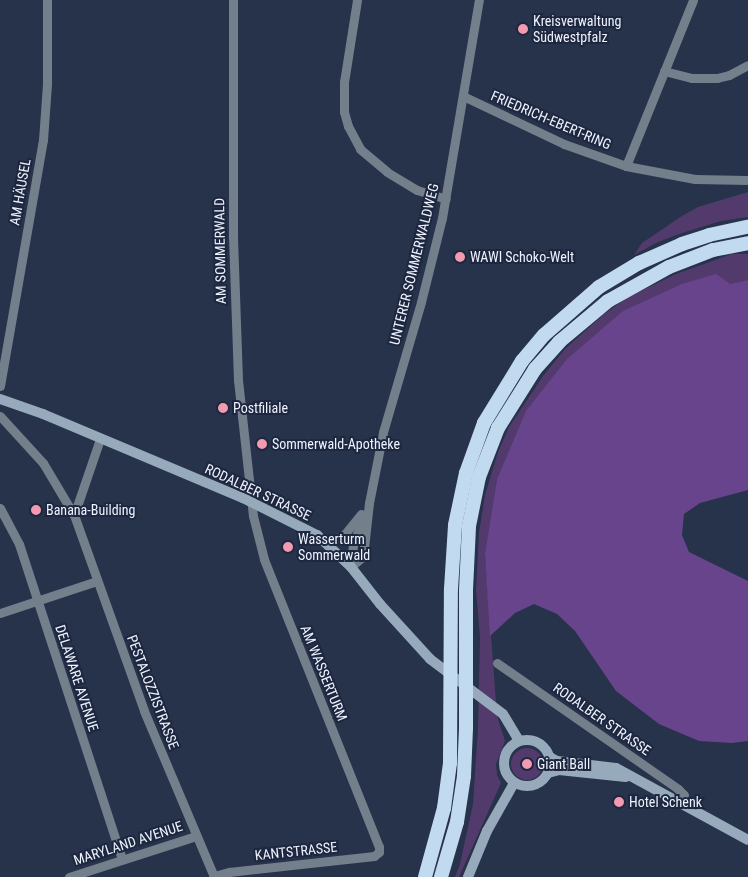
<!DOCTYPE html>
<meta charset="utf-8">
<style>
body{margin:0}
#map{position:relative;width:748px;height:877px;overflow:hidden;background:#27324b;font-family:"Roboto Condensed",sans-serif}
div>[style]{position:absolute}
.green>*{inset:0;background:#523b6c}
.round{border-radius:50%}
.forest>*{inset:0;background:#68448d}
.minor>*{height:9px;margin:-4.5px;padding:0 4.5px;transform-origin:4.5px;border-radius:4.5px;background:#737f8a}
.secondary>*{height:10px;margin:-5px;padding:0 5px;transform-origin:5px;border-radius:5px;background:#97aabb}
.secondary>.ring{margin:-5px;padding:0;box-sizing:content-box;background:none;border:10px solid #97aabb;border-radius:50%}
.trunk>*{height:14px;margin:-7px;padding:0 7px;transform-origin:7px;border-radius:7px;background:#c2daf0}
.dots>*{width:14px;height:14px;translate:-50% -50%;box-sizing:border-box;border:2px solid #1d2740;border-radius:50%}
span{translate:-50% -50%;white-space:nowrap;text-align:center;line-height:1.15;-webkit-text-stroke:4px #1d2740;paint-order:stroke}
.poi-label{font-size:14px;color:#eef3fd}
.left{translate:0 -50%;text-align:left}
.street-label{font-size:14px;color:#eef3fd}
</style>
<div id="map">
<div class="green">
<i style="clip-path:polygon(748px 192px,748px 217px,721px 221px,682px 233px,658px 242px,634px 255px,642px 243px,682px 216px,698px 207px)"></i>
<i style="clip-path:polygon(732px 254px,748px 254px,748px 280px,730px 284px,566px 360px,526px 412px,497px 479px,485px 553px,497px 716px,505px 741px,496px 764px,497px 775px,501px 783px,459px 877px,455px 877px,460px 864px,473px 804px,478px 729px,480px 637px,476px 590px,479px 533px,485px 495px,498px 452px,509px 427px,543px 376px,565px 349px,603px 315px,628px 297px,676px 274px)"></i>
<i class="round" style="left:511px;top:748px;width:32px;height:32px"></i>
</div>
<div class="forest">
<i style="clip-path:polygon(716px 274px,730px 284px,748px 280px,748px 490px,700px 503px,684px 514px,682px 535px,689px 552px,748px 581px,748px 741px,732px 743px,699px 741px,659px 724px,616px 691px,575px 631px,557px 614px,534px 604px,515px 613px,490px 636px,485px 553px,497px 479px,526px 411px,566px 360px,623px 311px,682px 284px)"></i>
</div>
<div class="minor">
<i style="left:357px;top:0;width:83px;rotate:99deg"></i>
<i style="left:344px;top:82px;width:30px;rotate:90deg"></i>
<i style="left:344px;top:112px;width:15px;rotate:74deg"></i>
<i style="left:348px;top:126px;width:26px;rotate:62deg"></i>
<i style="left:360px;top:149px;width:35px;rotate:40deg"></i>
<i style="left:387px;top:172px;width:35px;rotate:31deg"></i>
<i style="left:417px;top:190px;width:30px;rotate:17deg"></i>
<i style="left:664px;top:71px;width:29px;rotate:14deg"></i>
<i style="left:692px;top:78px;width:25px"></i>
<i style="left:717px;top:78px;width:12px;rotate:-14deg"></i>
<i style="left:729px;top:75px;width:21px;rotate:-28deg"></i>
<i style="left:463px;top:96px;width:112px;rotate:25.4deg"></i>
<i style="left:564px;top:144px;width:66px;rotate:19.5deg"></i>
<i style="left:626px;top:166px;width:70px;rotate:10.7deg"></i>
<i style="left:695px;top:179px;width:53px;rotate:1.1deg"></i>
<i style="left:626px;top:166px;width:179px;rotate:-68deg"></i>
<i style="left:0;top:386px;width:250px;rotate:-80.1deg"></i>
<i style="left:43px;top:140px;width:56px;rotate:-85.9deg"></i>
<i style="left:47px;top:84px;width:84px;rotate:-90deg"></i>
<i style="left:0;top:416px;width:64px;rotate:47.5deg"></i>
<i style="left:43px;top:463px;width:61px;rotate:59.2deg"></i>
<i style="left:74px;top:515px;width:208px;rotate:70.3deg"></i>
<i style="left:144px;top:711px;width:180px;rotate:67.1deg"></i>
<i style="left:0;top:508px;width:41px;rotate:62.2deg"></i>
<i style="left:19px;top:544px;width:332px;rotate:71.9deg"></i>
<i style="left:74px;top:515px;width:80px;rotate:-71.1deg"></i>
<i style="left:328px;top:543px;width:18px;rotate:-27deg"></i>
<i style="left:344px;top:535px;width:27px;rotate:-51deg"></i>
<i style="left:351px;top:567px;width:12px;rotate:-42deg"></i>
<i style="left:360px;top:559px;width:12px;rotate:-70deg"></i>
<i style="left:364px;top:548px;width:45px;rotate:-83.7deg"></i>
<i style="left:369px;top:503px;width:72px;rotate:-78.8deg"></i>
<i style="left:383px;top:432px;width:135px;rotate:-73.7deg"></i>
<i style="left:421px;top:302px;width:87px;rotate:-76deg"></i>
<i style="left:442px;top:218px;width:221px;rotate:-80.4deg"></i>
<i style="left:351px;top:567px;width:22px;rotate:-85deg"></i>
<i style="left:353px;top:545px;width:32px;rotate:-70deg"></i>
<i style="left:0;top:613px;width:102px;rotate:-18.3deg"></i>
<i style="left:497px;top:663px;width:221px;rotate:34.8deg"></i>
<i style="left:678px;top:789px;width:8px;rotate:45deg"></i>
<i style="left:684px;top:795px;width:9px;rotate:111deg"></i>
<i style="left:214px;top:876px;width:16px;rotate:-15deg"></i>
<i style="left:229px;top:872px;width:146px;rotate:-6.3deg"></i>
<i style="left:374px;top:856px;width:6px;rotate:-39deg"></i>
<i style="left:379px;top:852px;width:5px;rotate:-90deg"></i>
<i style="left:379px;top:847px;width:310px;rotate:-111.8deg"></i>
<i style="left:264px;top:559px;width:44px;rotate:-104.3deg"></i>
<i style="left:253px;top:516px;width:137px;rotate:-96.3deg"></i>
<i style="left:238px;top:380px;width:143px;rotate:-92deg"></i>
<i style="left:233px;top:237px;width:237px;rotate:-90deg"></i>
<i style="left:69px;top:877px;width:133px;rotate:-17.9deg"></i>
</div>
<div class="secondary">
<i style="left:0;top:399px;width:46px;rotate:19.2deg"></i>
<i style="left:43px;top:414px;width:217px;rotate:22.8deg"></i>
<i style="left:243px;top:498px;width:83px;rotate:26.6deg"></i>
<i style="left:317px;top:535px;width:47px;rotate:43.3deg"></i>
<i style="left:351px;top:567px;width:47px;rotate:51.9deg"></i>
<i style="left:380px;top:604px;width:74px;rotate:47.7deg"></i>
<i style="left:430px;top:659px;width:91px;rotate:37deg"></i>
<i style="left:503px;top:714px;width:31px;rotate:59deg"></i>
<i class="ring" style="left:504px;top:740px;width:36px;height:36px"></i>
<i style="left:550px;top:757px;width:8px;rotate:30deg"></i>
<i style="left:557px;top:761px;width:59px;rotate:6.8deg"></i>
<i style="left:616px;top:768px;width:150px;rotate:28.6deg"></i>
<i style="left:548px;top:773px;width:11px;rotate:-15deg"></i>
<i style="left:559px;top:770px;width:67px;rotate:6deg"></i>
<i style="left:468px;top:877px;width:50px;rotate:-67.6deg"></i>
<i style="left:487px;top:831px;width:55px;rotate:-60.6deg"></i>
</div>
<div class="trunk">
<i style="left:425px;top:877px;width:72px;rotate:-74.6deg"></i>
<i style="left:444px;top:808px;width:45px;rotate:-82.4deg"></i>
<i style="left:450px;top:763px;width:174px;rotate:-89.7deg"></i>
<i style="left:451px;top:589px;width:64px;rotate:-86.4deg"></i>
<i style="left:455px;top:525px;width:53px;rotate:-78.1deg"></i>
<i style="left:466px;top:473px;width:53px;rotate:-70.2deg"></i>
<i style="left:484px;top:423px;width:73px;rotate:-58.5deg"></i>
<i style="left:522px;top:361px;width:34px;rotate:-50deg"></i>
<i style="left:544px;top:335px;width:73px;rotate:-41.1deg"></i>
<i style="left:599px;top:287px;width:47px;rotate:-31deg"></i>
<i style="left:639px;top:263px;width:47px;rotate:-23.8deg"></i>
<i style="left:682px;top:244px;width:28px;rotate:-18deg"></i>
<i style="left:709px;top:235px;width:40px;rotate:-12deg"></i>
<i style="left:441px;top:877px;width:57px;rotate:-73.8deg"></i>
<i style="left:457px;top:822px;width:47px;rotate:-81.3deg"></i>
<i style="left:464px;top:776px;width:48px;rotate:-87.6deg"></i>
<i style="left:466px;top:728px;width:138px;rotate:-90deg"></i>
<i style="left:466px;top:590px;width:64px;rotate:-87.3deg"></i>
<i style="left:469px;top:526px;width:50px;rotate:-78.5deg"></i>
<i style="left:479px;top:477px;width:53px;rotate:-68.8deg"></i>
<i style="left:498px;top:428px;width:70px;rotate:-57.9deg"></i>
<i style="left:535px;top:369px;width:36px;rotate:-48deg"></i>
<i style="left:559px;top:342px;width:64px;rotate:-39.9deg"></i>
<i style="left:608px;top:301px;width:70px;rotate:-29.1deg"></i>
<i style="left:669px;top:267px;width:47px;rotate:-21.1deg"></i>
<i style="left:713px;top:250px;width:36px;rotate:-11deg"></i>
</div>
<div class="dots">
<i style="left:523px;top:29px;background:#f29ab0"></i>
<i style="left:460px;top:257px;background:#f29ab0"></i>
<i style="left:223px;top:408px;background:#f29ab0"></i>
<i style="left:262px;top:444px;background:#f29ab0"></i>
<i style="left:36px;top:510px;background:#f29ab0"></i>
<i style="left:288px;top:547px;background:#f29ab0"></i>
<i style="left:527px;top:764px;background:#f29ab0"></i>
<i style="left:619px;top:802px;background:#f29ab0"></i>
</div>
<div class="poi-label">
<span class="left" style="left:533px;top:29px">Kreisverwaltung<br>Südwestpfalz</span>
<span class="left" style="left:470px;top:257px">WAWI Schoko-Welt</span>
<span class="left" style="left:233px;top:408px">Postfiliale</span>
<span class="left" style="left:272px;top:444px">Sommerwald-Apotheke</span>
<span class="left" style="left:46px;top:510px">Banana-Building</span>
<span class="left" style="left:298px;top:547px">Wasserturm<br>Sommerwald</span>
<span class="left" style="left:537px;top:764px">Giant Ball</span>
<span class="left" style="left:629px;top:802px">Hotel Schenk</span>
</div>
<div class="street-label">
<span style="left:551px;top:120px;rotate:23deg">FRIEDRICH-EBERT-RING</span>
<span style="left:20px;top:192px;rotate:-80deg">AM HÄUSEL</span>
<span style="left:220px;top:251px;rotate:-91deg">AM SOMMERWALD</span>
<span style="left:414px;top:264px;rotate:-76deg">UNTERER SOMMERWALDWEG</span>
<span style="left:258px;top:492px;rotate:25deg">RODALBER STRASSE</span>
<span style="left:324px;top:673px;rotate:68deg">AM WASSERTURM</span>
<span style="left:77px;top:678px;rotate:72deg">DELAWARE AVENUE</span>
<span style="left:153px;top:692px;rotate:69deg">PESTALOZZISTRASSE</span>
<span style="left:602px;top:719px;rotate:35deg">RODALBER STRASSE</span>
<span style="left:128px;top:843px;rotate:-18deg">MARYLAND AVENUE</span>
<span style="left:296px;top:851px;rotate:-6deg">KANTSTRASSE</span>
</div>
</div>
